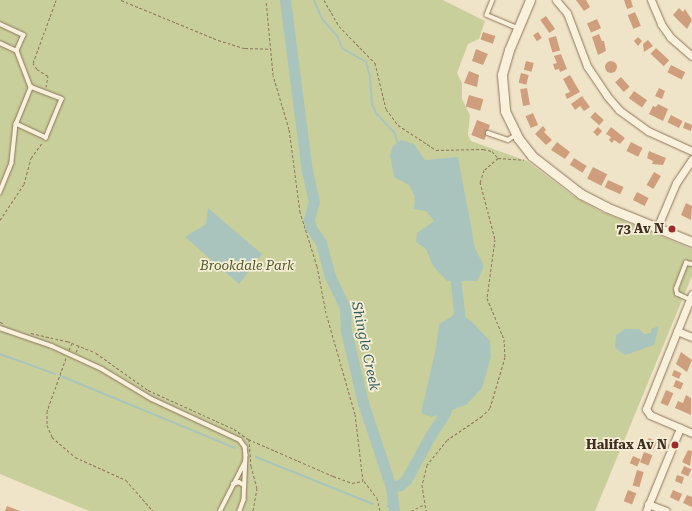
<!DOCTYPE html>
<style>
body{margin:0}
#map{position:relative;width:692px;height:511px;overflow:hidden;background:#f0e4c8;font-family:"Roboto Serif",serif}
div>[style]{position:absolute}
.green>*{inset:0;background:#c9cf9b}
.water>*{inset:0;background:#a9c4bc}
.stream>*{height:2px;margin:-1px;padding:0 1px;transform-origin:1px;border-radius:1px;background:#a9c4bc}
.river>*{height:11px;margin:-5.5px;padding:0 5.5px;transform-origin:5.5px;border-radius:5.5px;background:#a9c4bc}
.building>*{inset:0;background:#cf9f7d;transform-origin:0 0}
.round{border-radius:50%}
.path>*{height:1px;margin-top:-0.5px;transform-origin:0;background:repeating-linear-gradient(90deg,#8d765c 0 3px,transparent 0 5px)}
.roads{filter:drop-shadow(0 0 1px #8d765c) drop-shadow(0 0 1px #8d765c)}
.service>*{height:3.5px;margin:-1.75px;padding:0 1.75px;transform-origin:1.75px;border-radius:1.75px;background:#faf1dc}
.minor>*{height:7px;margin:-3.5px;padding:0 3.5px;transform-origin:3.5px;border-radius:3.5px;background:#faf1dc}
.tertiary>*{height:9px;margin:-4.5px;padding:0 4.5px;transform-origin:4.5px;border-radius:4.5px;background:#faf1dc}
.dots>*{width:11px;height:11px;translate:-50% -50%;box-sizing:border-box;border:2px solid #f7eed8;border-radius:50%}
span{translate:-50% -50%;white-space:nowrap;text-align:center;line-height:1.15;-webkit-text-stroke:3.5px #f7eed8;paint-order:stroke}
.poi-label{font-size:13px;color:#3d2e20;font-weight:700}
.right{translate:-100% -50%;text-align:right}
.park-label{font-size:13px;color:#4d5a26;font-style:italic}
.water-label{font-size:14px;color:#2f5d5a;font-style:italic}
</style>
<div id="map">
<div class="green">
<i style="clip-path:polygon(0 0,443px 0,485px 21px,479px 39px,468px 44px,457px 73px,462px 83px,462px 99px,470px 115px,468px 135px,471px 141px,527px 161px,573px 196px,600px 211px,692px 249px,692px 276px,595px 511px,89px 511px,0 474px)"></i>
</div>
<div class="water">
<i style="clip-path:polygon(401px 140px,414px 144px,425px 160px,458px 157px,475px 248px,484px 266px,477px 281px,447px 281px,433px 266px,426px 249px,416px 242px,417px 233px,434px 221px,426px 211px,414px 209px,415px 197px,409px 185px,394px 177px,390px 155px,393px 146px)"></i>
<i style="clip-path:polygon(208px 208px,262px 254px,239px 284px,185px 237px,206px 224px)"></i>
<i style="clip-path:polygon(459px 312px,473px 323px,490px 341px,491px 357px,482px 388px,466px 405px,432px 417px,421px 413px,436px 348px,439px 324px)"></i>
<i style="clip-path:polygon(659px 326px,654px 345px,625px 355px,615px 348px,616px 335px,625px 329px,639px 329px,644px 334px,651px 333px,651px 329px)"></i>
</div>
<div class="stream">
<i style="left:314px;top:0;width:21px;rotate:67deg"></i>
<i style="left:322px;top:19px;width:24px;rotate:48deg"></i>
<i style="left:338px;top:37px;width:12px;rotate:70deg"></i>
<i style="left:342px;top:48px;width:28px;rotate:30deg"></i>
<i style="left:366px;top:62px;width:15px;rotate:74deg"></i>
<i style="left:370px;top:76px;width:28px;rotate:86deg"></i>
<i style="left:372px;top:104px;width:10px;rotate:66deg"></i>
<i style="left:376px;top:113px;width:26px;rotate:47deg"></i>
<i style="left:394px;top:132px;width:12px;rotate:70deg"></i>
<i style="left:0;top:354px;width:59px;rotate:20deg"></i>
<i style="left:61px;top:376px;width:188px;rotate:22.5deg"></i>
<i style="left:256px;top:457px;width:126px;rotate:21.9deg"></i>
<i style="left:387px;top:506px;width:7px"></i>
</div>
<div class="river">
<i style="left:285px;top:0;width:172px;rotate:82.7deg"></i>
<i style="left:307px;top:171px;width:31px;rotate:77deg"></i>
<i style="left:314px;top:201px;width:19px;rotate:106deg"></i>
<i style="left:309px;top:219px;width:9px;rotate:77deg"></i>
<i style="left:311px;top:228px;width:18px;rotate:56deg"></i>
<i style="left:321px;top:243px;width:34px;rotate:75deg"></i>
<i style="left:330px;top:276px;width:35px;rotate:65deg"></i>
<i style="left:345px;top:308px;width:23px;rotate:88deg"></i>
<i style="left:346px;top:331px;width:74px;rotate:76.7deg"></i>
<i style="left:363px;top:403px;width:89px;rotate:71.6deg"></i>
<i style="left:391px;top:487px;width:24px;rotate:83deg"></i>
<i style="left:454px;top:266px;width:46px;rotate:83.8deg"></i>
<i style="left:459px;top:312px;width:14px;rotate:98deg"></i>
<i style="left:391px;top:487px;width:9px;rotate:-13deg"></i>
<i style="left:400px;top:485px;width:8px;rotate:-40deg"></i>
<i style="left:406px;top:480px;width:50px;rotate:-61.4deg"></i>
<i style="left:430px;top:436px;width:27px;rotate:-57deg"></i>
<i style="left:445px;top:413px;width:15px;rotate:-74deg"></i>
</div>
<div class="building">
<i style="clip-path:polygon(576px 0,586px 0,590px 7px,584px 11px)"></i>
<i style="clip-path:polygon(624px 0,631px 0,633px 7px,627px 9px)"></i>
<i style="clip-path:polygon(679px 8px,683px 12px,685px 9px,692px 20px,687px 29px,673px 15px)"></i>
<i style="left:635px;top:12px;width:15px;height:8px;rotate:67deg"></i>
<i style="left:546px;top:16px;width:16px;height:7px;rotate:55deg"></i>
<i style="left:597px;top:19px;width:10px;height:11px;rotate:66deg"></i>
<i style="left:483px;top:32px;width:13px;height:8px;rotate:18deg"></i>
<i style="left:538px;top:32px;width:7px;height:6px;rotate:56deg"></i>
<i style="clip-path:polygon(599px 34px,602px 41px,604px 41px,606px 51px,598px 55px,592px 37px)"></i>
<i style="left:556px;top:36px;width:15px;height:8px;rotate:74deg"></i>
<i style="clip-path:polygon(638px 37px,642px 41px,638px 46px,634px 41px)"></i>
<i style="clip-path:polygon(648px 40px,653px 46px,644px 52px,643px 44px)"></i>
<i style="left:656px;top:48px;width:18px;height:8px;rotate:43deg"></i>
<i style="clip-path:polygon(476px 49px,488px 54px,483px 65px,472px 61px)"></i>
<i style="clip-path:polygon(561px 54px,567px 69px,560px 72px,559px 69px,555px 70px,553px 64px,557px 63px,554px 56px)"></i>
<i class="round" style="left:605px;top:61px;width:12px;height:12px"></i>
<i style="left:526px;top:61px;width:8px;height:9px;rotate:14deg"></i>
<i style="left:671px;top:65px;width:16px;height:8px;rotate:27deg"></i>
<i style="clip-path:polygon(469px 71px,479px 75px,477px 87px,464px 83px)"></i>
<i style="left:521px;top:73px;width:8px;height:10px;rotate:14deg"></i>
<i style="clip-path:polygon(570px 75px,580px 92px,567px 99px,565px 94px,570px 92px,563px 79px)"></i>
<i style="left:621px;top:77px;width:13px;height:8px;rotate:48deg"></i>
<i style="left:527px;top:88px;width:17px;height:7px;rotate:80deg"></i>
<i style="clip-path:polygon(659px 88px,665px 91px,662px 99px,655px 96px)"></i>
<i style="left:634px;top:91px;width:16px;height:9px;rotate:35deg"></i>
<i style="left:469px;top:95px;width:15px;height:12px;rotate:16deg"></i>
<i style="clip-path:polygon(582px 96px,590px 107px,584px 111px,580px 106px,575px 110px,571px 104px)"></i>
<i style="clip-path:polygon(658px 104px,668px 109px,663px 121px,649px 114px,653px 106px,656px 107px)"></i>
<i style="left:595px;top:112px;width:12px;height:7px;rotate:42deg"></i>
<i style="left:533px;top:113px;width:13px;height:8px;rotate:67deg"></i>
<i style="left:671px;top:115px;width:13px;height:8px;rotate:27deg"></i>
<i style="left:477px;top:120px;width:14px;height:16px;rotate:21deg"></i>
<i style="clip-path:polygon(685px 122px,692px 125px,691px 131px,683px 128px)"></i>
<i style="clip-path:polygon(543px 126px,546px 130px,544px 132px,552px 140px,546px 145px,535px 134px)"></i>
<i style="left:598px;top:127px;width:6px;height:7px;rotate:45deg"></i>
<i style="clip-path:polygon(611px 127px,625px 138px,620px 144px,614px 140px,612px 143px,609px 140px,611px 137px,606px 134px)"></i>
<i style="clip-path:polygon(557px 142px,570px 152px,565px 159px,551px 150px)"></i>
<i style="left:631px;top:142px;width:13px;height:10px;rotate:27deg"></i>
<i style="clip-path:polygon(649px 151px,666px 158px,663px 165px,652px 164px,653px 161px,647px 158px)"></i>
<i style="left:574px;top:158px;width:15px;height:8px;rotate:32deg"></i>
<i style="left:593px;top:167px;width:16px;height:13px;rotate:27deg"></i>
<i style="left:654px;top:172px;width:8px;height:15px;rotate:30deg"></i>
<i style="left:608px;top:180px;width:17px;height:8px;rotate:24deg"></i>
<i style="left:637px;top:192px;width:13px;height:9px;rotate:27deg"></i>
<i style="clip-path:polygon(686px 203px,692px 206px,691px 220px,681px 215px)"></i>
<i style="clip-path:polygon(681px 352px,692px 360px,687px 372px,676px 364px)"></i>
<i style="left:674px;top:370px;width:8px;height:6px;rotate:23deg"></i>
<i style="left:676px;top:380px;width:8px;height:7px;rotate:23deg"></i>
<i style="left:666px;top:390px;width:8px;height:14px;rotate:23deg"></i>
<i style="clip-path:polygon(686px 395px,691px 398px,691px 415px,675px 408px,678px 401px,683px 403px)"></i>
<i style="left:649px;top:438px;width:9px;height:9px;rotate:27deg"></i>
<i style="clip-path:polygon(688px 450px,692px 451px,690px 466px,682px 462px)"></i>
<i style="left:644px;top:452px;width:9px;height:11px;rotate:21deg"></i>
<i style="left:633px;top:456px;width:8px;height:8px;rotate:23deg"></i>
<i style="left:684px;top:466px;width:8px;height:8px;rotate:23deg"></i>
<i style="left:637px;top:470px;width:7px;height:16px;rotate:16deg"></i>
<i style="clip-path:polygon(677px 475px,684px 477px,682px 484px,675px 481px)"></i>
<i style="left:628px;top:490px;width:9px;height:12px;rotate:21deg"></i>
<i style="left:673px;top:490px;width:10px;height:8px;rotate:24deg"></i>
<i style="clip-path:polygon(687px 495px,692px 497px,692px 507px,683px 503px)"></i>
<i style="clip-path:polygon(7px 506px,20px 511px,5px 511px)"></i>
</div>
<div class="path">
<i style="left:121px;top:0;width:105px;rotate:22.4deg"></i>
<i style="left:218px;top:40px;width:28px;rotate:17deg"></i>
<i style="left:245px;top:48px;width:25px;rotate:2deg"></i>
<i style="left:324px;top:0;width:30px;rotate:60deg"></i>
<i style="left:339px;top:26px;width:52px;rotate:45.8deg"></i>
<i style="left:375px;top:63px;width:47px;rotate:76.6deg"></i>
<i style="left:386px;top:109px;width:20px;rotate:53deg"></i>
<i style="left:398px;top:125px;width:45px;rotate:33.3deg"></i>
<i style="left:436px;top:150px;width:47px;rotate:-1.2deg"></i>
<i style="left:483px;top:149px;width:9px;rotate:13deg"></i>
<i style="left:492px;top:151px;width:9px;rotate:49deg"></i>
<i style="left:498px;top:158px;width:18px;rotate:139deg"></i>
<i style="left:484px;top:170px;width:13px;rotate:108deg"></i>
<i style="left:480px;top:182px;width:59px;rotate:75.3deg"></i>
<i style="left:495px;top:239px;width:60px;rotate:97.7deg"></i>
<i style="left:487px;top:298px;width:44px;rotate:67.5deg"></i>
<i style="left:504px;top:339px;width:18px;rotate:87deg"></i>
<i style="left:505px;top:357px;width:53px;rotate:106.4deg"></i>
<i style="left:490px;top:408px;width:11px;rotate:135deg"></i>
<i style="left:482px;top:416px;width:42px;rotate:145.6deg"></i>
<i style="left:447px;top:440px;width:32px;rotate:129deg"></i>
<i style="left:427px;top:465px;width:21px;rotate:104deg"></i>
<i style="left:422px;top:485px;width:26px;rotate:81deg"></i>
<i style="left:46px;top:87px;width:11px;rotate:-80deg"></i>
<i style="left:48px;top:76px;width:13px;rotate:-148deg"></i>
<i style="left:37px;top:69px;width:7px;rotate:-124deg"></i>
<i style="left:33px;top:63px;width:67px;rotate:-69.9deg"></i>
<i style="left:498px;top:158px;width:26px;rotate:4deg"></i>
<i style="left:0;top:220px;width:43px;rotate:-56.3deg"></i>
<i style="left:24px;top:184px;width:27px;rotate:-75deg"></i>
<i style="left:31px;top:158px;width:19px;rotate:-54deg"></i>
<i style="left:0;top:322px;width:5px;rotate:22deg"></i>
<i style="left:31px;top:333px;width:37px;rotate:13deg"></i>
<i style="left:67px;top:341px;width:31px;rotate:22deg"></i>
<i style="left:96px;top:353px;width:64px;rotate:35.4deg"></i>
<i style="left:148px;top:390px;width:94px;rotate:24.4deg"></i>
<i style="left:234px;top:429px;width:17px;rotate:36deg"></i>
<i style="left:248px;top:439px;width:93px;rotate:23.5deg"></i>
<i style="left:333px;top:476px;width:20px;rotate:20deg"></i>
<i style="left:352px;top:483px;width:11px;rotate:-10deg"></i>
<i style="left:363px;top:481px;width:67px;rotate:-96.8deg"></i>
<i style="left:355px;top:414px;width:105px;rotate:-106deg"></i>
<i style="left:326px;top:313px;width:48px;rotate:-100.8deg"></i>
<i style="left:317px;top:266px;width:57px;rotate:-107.5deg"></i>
<i style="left:300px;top:212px;width:84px;rotate:-97.5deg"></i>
<i style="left:289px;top:129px;width:56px;rotate:-106.5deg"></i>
<i style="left:273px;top:75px;width:75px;rotate:-95.3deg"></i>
<i style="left:69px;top:350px;width:8px;rotate:-67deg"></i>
<i style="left:76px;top:352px;width:7px;rotate:-63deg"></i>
<i style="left:66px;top:358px;width:56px;rotate:109.7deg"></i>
<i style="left:47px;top:411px;width:14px;rotate:90deg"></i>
<i style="left:47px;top:425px;width:13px;rotate:67deg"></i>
<i style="left:52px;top:437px;width:30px;rotate:41deg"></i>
<i style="left:75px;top:457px;width:56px;rotate:24.3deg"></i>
<i style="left:126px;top:480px;width:41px;rotate:48.9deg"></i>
<i style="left:249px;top:439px;width:27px;rotate:86deg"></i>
<i style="left:251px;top:466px;width:23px;rotate:75deg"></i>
<i style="left:257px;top:488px;width:23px;rotate:100deg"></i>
<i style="left:364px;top:481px;width:21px;rotate:53deg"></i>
<i style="left:377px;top:498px;width:13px;rotate:77deg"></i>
<i style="left:411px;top:511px;width:13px;rotate:-27deg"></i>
</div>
<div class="roads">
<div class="service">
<i style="left:493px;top:0;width:16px;rotate:112deg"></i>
<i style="left:487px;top:15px;width:33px;rotate:23deg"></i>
<i style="left:0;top:24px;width:26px;rotate:25deg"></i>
<i style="left:24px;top:35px;width:17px;rotate:114deg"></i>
<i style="left:0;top:43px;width:19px;rotate:25deg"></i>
<i style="left:17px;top:51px;width:39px;rotate:69deg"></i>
<i style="left:31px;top:87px;width:33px;rotate:21deg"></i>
<i style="left:62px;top:99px;width:42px;rotate:112.3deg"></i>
<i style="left:46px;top:138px;width:33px;rotate:-155deg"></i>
<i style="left:16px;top:124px;width:39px;rotate:96deg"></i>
<i style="left:12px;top:163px;width:32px;rotate:112deg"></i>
<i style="left:16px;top:124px;width:40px;rotate:-68deg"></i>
<i style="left:488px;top:133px;width:21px;rotate:19deg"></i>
<i style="left:508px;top:140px;width:9px;rotate:-32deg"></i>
<i style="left:690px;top:300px;width:14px;rotate:-155deg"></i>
<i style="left:677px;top:294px;width:5px;rotate:-101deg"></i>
<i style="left:676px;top:289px;width:28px;rotate:-69deg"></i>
<i style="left:686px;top:263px;width:6px;rotate:9deg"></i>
<i style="left:0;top:328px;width:55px;rotate:19.1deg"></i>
<i style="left:52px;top:346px;width:55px;rotate:24.7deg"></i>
<i style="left:102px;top:369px;width:58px;rotate:31deg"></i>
<i style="left:152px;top:399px;width:97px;rotate:25deg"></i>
<i style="left:240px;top:440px;width:9px;rotate:54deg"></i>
<i style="left:245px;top:447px;width:8px;rotate:83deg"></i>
<i style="left:246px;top:455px;width:45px;rotate:92.5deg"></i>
<i style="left:244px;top:500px;width:12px;rotate:110deg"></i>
<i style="left:233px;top:484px;width:6px;rotate:-18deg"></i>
<i style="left:239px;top:482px;width:6px;rotate:31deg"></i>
<i style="left:220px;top:511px;width:55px;rotate:-63deg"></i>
</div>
<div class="minor">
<i style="left:556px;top:0;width:17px;rotate:50deg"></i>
<i style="left:567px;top:13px;width:57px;rotate:69.3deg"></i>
<i style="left:587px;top:66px;width:36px;rotate:56deg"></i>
<i style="left:607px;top:96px;width:18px;rotate:49deg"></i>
<i style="left:619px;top:110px;width:36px;rotate:36deg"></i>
<i style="left:648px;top:131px;width:48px;rotate:24.4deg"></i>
<i style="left:651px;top:0;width:26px;rotate:67deg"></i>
<i style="left:661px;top:24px;width:16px;rotate:55deg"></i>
<i style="left:670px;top:37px;width:29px;rotate:41deg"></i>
<i style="left:657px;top:228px;width:49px;rotate:-67.1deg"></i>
<i style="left:676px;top:183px;width:29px;rotate:-56deg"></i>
<i style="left:692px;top:294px;width:124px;rotate:111.8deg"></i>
<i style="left:646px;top:409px;width:7px;rotate:56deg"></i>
<i style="left:650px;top:415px;width:46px;rotate:23.2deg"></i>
<i style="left:677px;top:331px;width:16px;rotate:22deg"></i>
<i style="left:648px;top:504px;width:19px;rotate:21deg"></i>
<i style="left:646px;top:511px;width:90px;rotate:-67.7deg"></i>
</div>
<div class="tertiary">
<i style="left:530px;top:0;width:54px;rotate:112.8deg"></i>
<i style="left:509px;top:50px;width:26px;rotate:106deg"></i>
<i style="left:502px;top:75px;width:36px;rotate:85deg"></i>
<i style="left:505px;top:111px;width:30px;rotate:64deg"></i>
<i style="left:518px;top:138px;width:23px;rotate:52deg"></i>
<i style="left:532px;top:156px;width:62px;rotate:37.8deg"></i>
<i style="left:581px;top:194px;width:28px;rotate:27deg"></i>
<i style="left:606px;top:207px;width:93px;rotate:22.1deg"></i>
</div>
</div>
<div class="dots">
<i style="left:672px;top:229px;background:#9e2a2b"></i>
<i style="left:675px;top:445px;background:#9e2a2b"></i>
</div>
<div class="poi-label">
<span class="right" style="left:664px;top:229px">73 Av N</span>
<span class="right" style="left:667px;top:445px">Halifax Av N</span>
</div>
<div class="park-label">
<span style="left:247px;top:266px">Brookdale Park</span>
</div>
<div class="water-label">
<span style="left:366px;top:346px;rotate:78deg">Shingle Creek</span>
</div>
</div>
